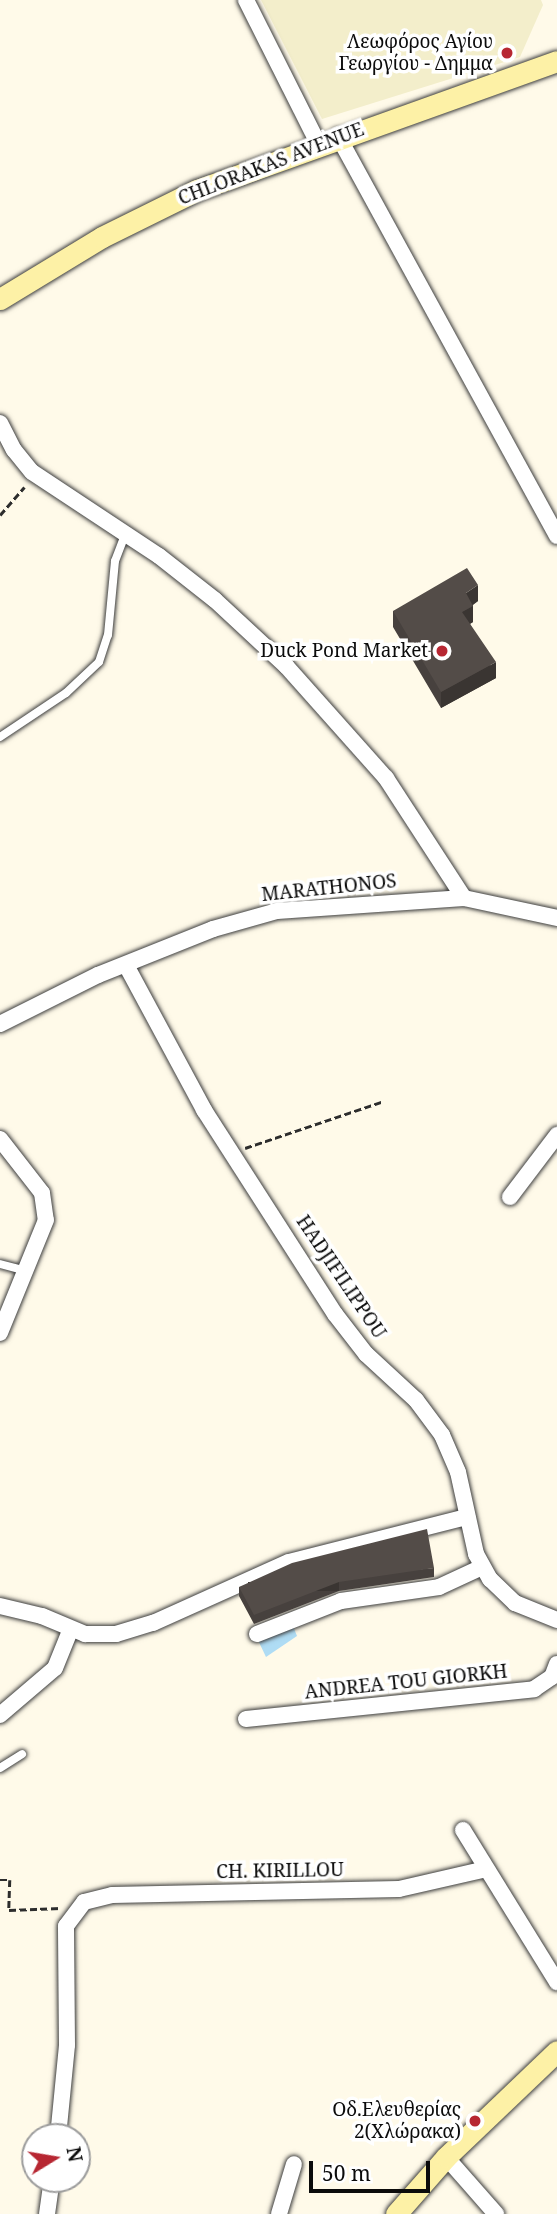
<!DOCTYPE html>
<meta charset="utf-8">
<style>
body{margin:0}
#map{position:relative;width:557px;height:2214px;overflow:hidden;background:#fffae9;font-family:"Noto Serif",serif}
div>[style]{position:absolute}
.farmland>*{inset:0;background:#f3eecb}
.water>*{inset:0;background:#afdcf4}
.path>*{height:2.5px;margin-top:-1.25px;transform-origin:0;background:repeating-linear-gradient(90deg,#2d2d2d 0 7px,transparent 0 10.5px)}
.roads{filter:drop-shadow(0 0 2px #3e3e3e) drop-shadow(0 0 2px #3e3e3e)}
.service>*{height:8px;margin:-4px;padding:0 4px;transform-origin:4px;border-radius:4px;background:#fff}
.minor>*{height:16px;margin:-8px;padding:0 8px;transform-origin:8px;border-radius:8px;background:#fff}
.secondary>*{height:21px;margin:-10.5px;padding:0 10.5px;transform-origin:10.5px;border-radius:10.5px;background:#fdf1a6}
.wall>*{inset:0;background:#47413e}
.shaded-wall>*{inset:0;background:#3a3532;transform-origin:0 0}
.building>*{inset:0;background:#534c48}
.dots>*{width:19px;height:19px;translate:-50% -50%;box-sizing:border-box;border:4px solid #fff;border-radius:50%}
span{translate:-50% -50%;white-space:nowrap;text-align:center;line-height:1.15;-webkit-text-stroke:7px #fff;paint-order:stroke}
.poi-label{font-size:19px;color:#0b0b0b}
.right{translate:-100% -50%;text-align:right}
.street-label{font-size:19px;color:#0b0b0b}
.north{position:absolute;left:21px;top:2123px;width:70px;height:70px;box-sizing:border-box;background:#fff;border:2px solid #9d9d9d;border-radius:50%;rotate:79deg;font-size:19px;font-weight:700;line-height:28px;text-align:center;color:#0b0b0b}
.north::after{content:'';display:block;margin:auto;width:24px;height:32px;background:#b72732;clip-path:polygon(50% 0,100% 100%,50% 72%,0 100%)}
.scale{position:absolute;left:309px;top:2161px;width:121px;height:32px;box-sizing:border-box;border:4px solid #0b0b0b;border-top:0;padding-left:9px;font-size:21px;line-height:24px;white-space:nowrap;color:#0b0b0b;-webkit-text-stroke:5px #fff;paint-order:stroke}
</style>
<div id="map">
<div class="farmland">
<i style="clip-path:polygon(261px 0,541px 0,543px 5px,520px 57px,322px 119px)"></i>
</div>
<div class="water">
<i style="clip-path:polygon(293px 1626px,297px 1636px,266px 1657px,257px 1638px)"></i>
</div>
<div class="path">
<i style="left:0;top:515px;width:37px;rotate:-49deg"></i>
<i style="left:245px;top:1148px;width:144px;rotate:-18.7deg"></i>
<i style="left:0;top:1880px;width:10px"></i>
<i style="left:10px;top:1880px;width:30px;rotate:92deg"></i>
<i style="left:9px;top:1910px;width:52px;rotate:-2.2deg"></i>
</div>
<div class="roads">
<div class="service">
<i style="left:0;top:737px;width:79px;rotate:-33.7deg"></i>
<i style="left:66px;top:693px;width:45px;rotate:-43.2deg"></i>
<i style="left:99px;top:662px;width:28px;rotate:-72deg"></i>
<i style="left:108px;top:635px;width:74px;rotate:-84.6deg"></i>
<i style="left:115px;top:561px;width:30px;rotate:-69deg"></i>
<i style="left:0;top:1264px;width:27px;rotate:15deg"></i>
<i style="left:0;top:1768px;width:26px;rotate:-32deg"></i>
</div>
<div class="minor">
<i style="left:246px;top:0;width:160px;rotate:63.3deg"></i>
<i style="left:338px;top:136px;width:456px;rotate:61.3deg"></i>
<i style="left:0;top:423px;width:30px;rotate:63deg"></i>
<i style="left:14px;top:450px;width:28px;rotate:51deg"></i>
<i style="left:32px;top:472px;width:152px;rotate:33.5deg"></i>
<i style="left:159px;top:556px;width:71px;rotate:38.2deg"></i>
<i style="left:215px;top:600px;width:98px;rotate:42.9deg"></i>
<i style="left:287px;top:667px;width:149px;rotate:48.3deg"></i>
<i style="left:386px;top:778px;width:143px;rotate:57deg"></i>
<i style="left:126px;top:965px;width:165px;rotate:61.7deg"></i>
<i style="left:204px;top:1110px;width:242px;rotate:57.3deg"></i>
<i style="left:335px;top:1314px;width:51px;rotate:52.2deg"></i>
<i style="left:366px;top:1354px;width:68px;rotate:42.6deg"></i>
<i style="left:416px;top:1400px;width:44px;rotate:53.4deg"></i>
<i style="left:442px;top:1435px;width:40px;rotate:66.6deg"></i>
<i style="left:458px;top:1472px;width:84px;rotate:77.6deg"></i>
<i style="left:476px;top:1554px;width:29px;rotate:61deg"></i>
<i style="left:490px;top:1579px;width:35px;rotate:44deg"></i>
<i style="left:515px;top:1603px;width:45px;rotate:22deg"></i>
<i style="left:0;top:1024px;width:110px;rotate:-26.6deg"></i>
<i style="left:98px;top:975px;width:124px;rotate:-21.8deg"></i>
<i style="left:213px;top:929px;width:66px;rotate:-15.7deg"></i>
<i style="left:277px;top:911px;width:187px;rotate:-4deg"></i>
<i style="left:464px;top:898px;width:95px;rotate:12.1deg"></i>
<i style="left:0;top:1139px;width:68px;rotate:52.1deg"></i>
<i style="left:42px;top:1193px;width:27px;rotate:82deg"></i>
<i style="left:46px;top:1220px;width:122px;rotate:112.2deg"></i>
<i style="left:510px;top:1197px;width:78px;rotate:-52.8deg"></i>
<i style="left:0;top:1606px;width:43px;rotate:13.4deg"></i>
<i style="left:42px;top:1616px;width:47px;rotate:22.7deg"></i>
<i style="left:85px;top:1634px;width:31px"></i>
<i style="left:116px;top:1634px;width:39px;rotate:-17deg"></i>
<i style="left:153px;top:1623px;width:149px;rotate:-24.2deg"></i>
<i style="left:289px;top:1562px;width:184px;rotate:-14.2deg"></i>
<i style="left:257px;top:1634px;width:90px;rotate:-21.4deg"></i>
<i style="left:341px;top:1601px;width:99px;rotate:-8.1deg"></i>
<i style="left:439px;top:1587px;width:47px;rotate:-24.9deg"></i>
<i style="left:0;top:1715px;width:72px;rotate:-40.5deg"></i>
<i style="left:55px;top:1668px;width:40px;rotate:-68deg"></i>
<i style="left:246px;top:1719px;width:290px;rotate:-5.9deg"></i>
<i style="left:534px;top:1689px;width:22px;rotate:-34deg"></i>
<i style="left:552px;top:1677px;width:14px;rotate:-69deg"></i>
<i style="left:463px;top:1830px;width:179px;rotate:58.3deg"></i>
<i style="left:58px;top:2137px;width:92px;rotate:-84.4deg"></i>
<i style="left:67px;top:2045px;width:119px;rotate:-90.5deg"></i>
<i style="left:66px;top:1926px;width:30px;rotate:-53deg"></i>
<i style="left:84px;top:1902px;width:29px;rotate:-14deg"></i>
<i style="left:112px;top:1895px;width:287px;rotate:-1.2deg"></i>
<i style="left:399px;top:1889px;width:89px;rotate:-12.9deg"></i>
<i style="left:446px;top:2157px;width:76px;rotate:48.7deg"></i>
<i style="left:47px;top:2214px;width:35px;rotate:-82deg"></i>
<i style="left:279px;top:2214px;width:52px;rotate:-73.3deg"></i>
</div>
<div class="secondary">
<i style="left:0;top:299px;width:119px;rotate:-31.3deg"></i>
<i style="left:102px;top:237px;width:106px;rotate:-26.3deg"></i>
<i style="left:197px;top:190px;width:382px;rotate:-19.7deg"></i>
<i style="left:396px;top:2214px;width:76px;rotate:-48.7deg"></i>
<i style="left:446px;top:2157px;width:153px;rotate:-43.7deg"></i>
</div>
</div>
<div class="wall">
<i style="clip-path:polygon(478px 601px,473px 605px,473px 622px,470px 624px,496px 678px,441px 708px,393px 627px,393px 611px)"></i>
<i style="clip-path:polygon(434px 1568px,434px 1577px,339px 1591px,254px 1624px,239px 1596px,239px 1587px)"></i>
</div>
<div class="shaded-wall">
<i style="clip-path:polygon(478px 585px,478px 601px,466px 609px,466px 593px)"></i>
<i style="clip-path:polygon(473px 606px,473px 622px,462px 628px,462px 612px)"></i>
<i style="clip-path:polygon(496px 662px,496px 678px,441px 708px,441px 692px)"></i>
<i style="left:339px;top:1582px;width:9px;height:91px;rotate:90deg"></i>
</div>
<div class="building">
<i style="clip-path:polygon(467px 568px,478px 585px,466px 593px,473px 606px,462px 612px,496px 662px,441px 692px,393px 611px)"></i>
<i style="clip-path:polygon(427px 1529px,434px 1568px,339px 1582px,254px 1615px,239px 1587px,292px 1563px)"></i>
</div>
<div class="dots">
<i style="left:507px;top:53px;background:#b72732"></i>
<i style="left:442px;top:651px;background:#b72732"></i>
<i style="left:475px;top:2121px;background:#b72732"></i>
</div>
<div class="poi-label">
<span class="right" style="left:493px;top:53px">Λεωφόρος Αγίου<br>Γεωργίου - Δημμα</span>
<span class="right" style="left:428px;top:651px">Duck Pond Market</span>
<span class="right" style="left:461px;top:2121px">Οδ.Ελευθερίας<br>2(Χλώρακα)</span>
</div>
<div class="street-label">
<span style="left:271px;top:164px;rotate:-21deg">CHLORAKAS AVENUE</span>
<span style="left:329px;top:888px;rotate:-6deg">MARATHONOS</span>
<span style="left:341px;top:1277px;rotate:56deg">HADJIFILIPPOU</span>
<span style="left:406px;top:1682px;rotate:-6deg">ANDREA TOU GIORKH</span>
<span style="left:280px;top:1871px;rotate:-1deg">CH. KIRILLOU</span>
</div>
<div class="north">N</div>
<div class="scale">50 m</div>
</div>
